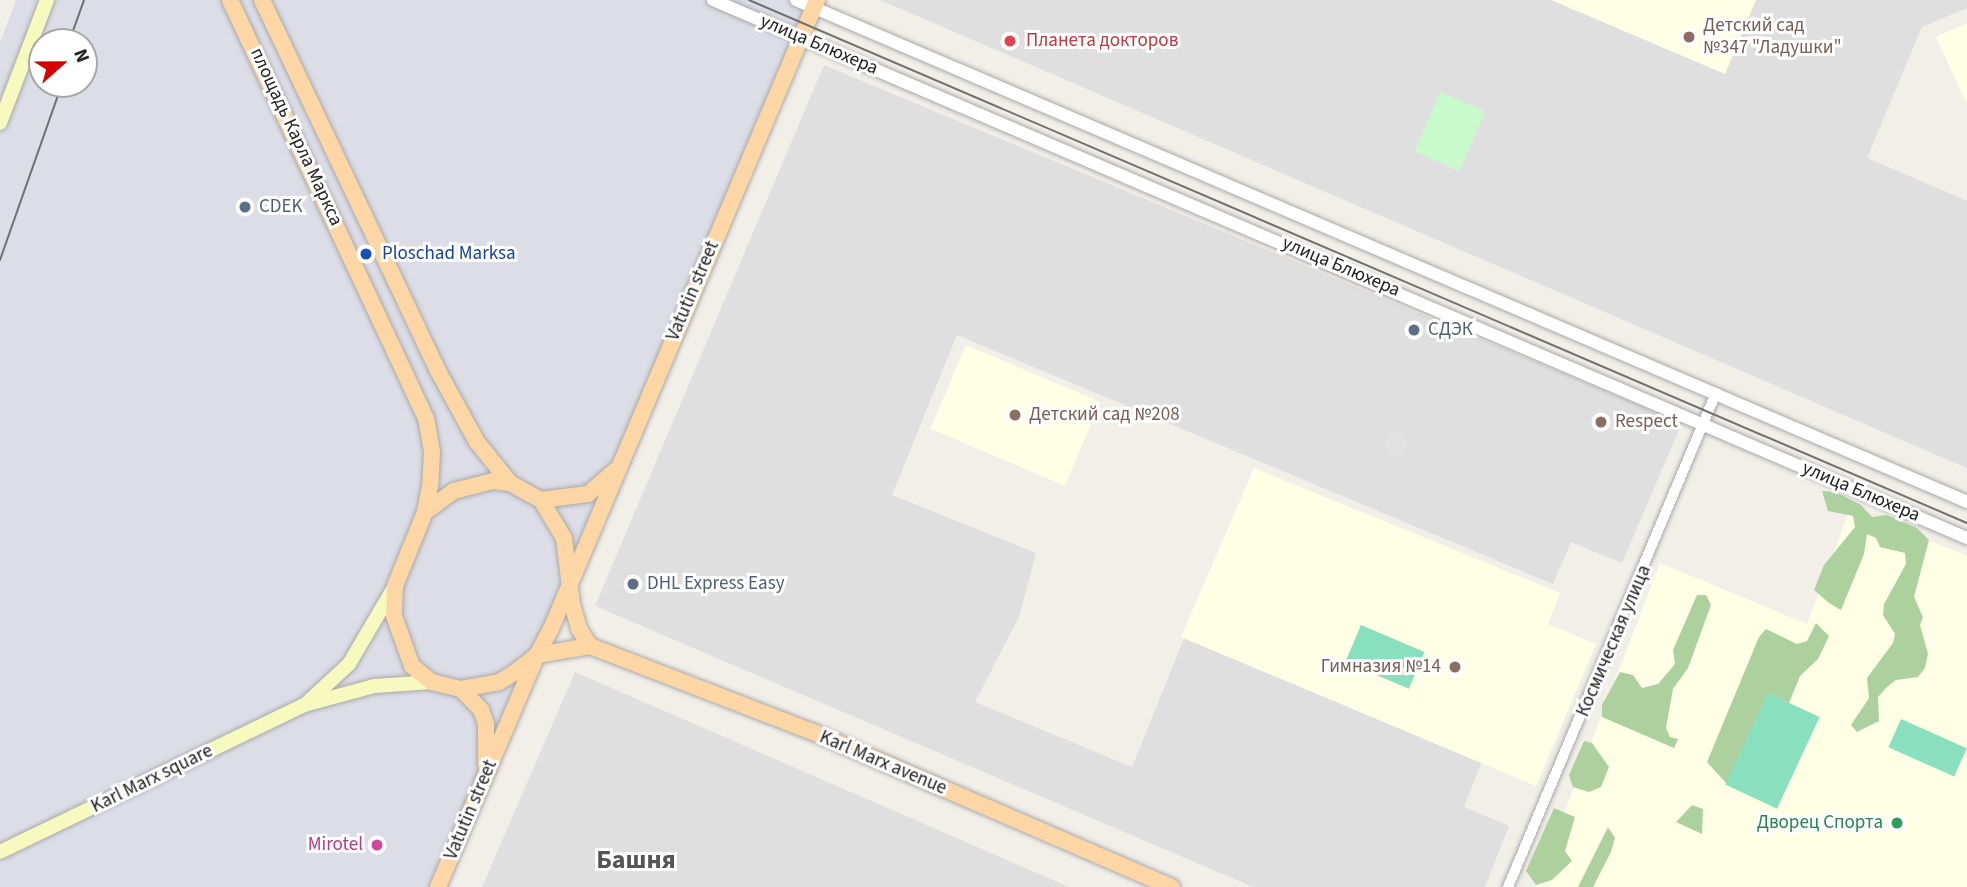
<!DOCTYPE html>
<meta charset="utf-8">
<style>
body{margin:0}
#map{position:relative;width:1967px;height:887px;overflow:hidden;background:#f2efe9;font-family:"Source Sans 3",sans-serif}
div>[style]{position:absolute}
.residential>*{inset:0;background:#e0dfdf}
.education>*{inset:0;background:#ffffe5;transform-origin:0 0}
.forest>*{inset:0;background:#add19e}
.park>*{inset:0;background:#c8facc;transform-origin:0 0}
.pitch>*{inset:0;background:#88e0be;transform-origin:0 0}
.parking>*{inset:0;background:#e2e2e2}
.round{border-radius:50%}
.plaza>*{inset:0;background:#dddde8}
.roads{filter:drop-shadow(0 0 2px #a9a9a9) drop-shadow(0 0 2px #a9a9a9)}
.minor>*{height:10px;margin:-5px;padding:0 5px;transform-origin:5px;border-radius:5px;background:#fff}
.tertiary>*{height:12px;margin:-6px;padding:0 6px;transform-origin:6px;border-radius:6px;background:#fff}
.secondary>*{height:14px;margin:-7px;padding:0 7px;transform-origin:7px;border-radius:7px;background:#f7fabf}
.primary>*{height:16px;margin:-8px;padding:0 8px;transform-origin:8px;border-radius:8px;background:#fcd6a4}
.tram>*{height:2px;margin:-1px;padding:0 1px;transform-origin:1px;border-radius:1px;background:#707070}
.dots>*{width:19px;height:19px;translate:-50% -50%;box-sizing:border-box;border:4px solid #fff;border-radius:50%}
span{translate:-50% -50%;white-space:nowrap;text-align:center;line-height:1.15;-webkit-text-stroke:6px #fff;paint-order:stroke}
.education-label{font-size:19px;color:#785e54}
.left{translate:0 -50%;text-align:left}
.right{translate:-100% -50%;text-align:right}
.health-label{font-size:19px;color:#be3a42}
.street-label{font-size:19px;color:#222}
.service-label{font-size:19px;color:#4e5e75}
.transit-label{font-size:19px;color:#164399}
.leisure-label{font-size:19px;color:#27864d}
.hotel-label{font-size:19px;color:#b23c85}
.district-label{font-size:26px;color:#555;font-weight:700}
.north{position:absolute;left:28px;top:28px;width:70px;height:70px;box-sizing:border-box;background:#fff;border:2px solid #a7a7a7;border-radius:50%;rotate:69deg;font-size:19px;font-weight:700;line-height:28px;text-align:center;color:#222}
.north::after{content:'';display:block;margin:auto;width:24px;height:32px;background:#d40000;clip-path:polygon(50% 0,100% 100%,50% 72%,0 100%)}
</style>
<div id="map">
<div class="residential">
<i style="clip-path:polygon(880px 0,1967px 0,1967px 8px,1922px 27px,1867px 158px,1967px 201px,1967px 468px)"></i>
<i style="clip-path:polygon(824px 65px,1682px 423px,1622px 563px,1571px 542px,1553px 584px,957px 335px,892px 495px,1036px 553px,1019px 617px,975px 702px,1132px 767px,1185px 636px,1483px 759px,1464px 807px,1509px 826px,1485px 887px,1253px 887px,595px 606px)"></i>
<i style="clip-path:polygon(575px 672px,1069px 887px,482px 887px)"></i>
</div>
<div class="education">
<i style="clip-path:polygon(1551px 0,1756px 0,1725px 74px)"></i>
<i style="clip-path:polygon(1967px 23px,1967px 105px,1936px 37px)"></i>
<i style="left:966px;top:345px;width:146px;height:91px;rotate:23deg"></i>
<i style="clip-path:polygon(1254px 468px,1560px 593px,1548px 624px,1596px 644px,1536px 786px,1181px 637px)"></i>
<i style="clip-path:polygon(1850px 509px,1967px 556px,1967px 887px,1536px 887px,1660px 563px,1807px 624px)"></i>
</div>
<div class="forest">
<i style="clip-path:polygon(1822px 491px,1836px 492px,1861px 505px,1872px 517px,1887px 515px,1917px 528px,1929px 540px,1914px 597px,1923px 617px,1920px 625px,1928px 654px,1925px 668px,1918px 677px,1896px 680px,1886px 688px,1878px 697px,1879px 721px,1857px 732px,1851px 725px,1869px 698px,1867px 678px,1893px 643px,1895px 634px,1883px 615px,1884px 604px,1906px 564px,1905px 553px,1880px 547px,1876px 538px,1867px 534px,1864px 554px,1841px 610px,1829px 603px,1814px 590px,1824px 565px,1855px 527px,1853px 516px,1828px 511px)"></i>
<i style="clip-path:polygon(1697px 595px,1706px 595px,1711px 605px,1688px 668px,1673px 689px,1666px 728px,1670px 737px,1678px 739px,1674px 748px,1602px 717px,1602px 705px,1620px 672px,1633px 675px,1642px 688px,1658px 684px,1675px 664px,1673px 650px)"></i>
<i style="clip-path:polygon(1816px 623px,1829px 636px,1818px 659px,1800px 676px,1789px 703px,1768px 693px,1730px 783px,1726px 783px,1707px 762px,1759px 637px,1766px 629px,1797px 644px,1807px 641px)"></i>
<i style="clip-path:polygon(1584px 741px,1592px 743px,1609px 767px,1601px 787px,1589px 792px,1573px 787px,1569px 775px)"></i>
<i style="clip-path:polygon(1692px 805px,1703px 809px,1702px 834px,1676px 822px)"></i>
<i style="clip-path:polygon(1554px 808px,1575px 817px,1565px 851px,1572px 861px,1552px 880px,1536px 885px,1526px 871px)"></i>
<i style="clip-path:polygon(1608px 827px,1615px 838px,1611px 852px,1593px 887px,1578px 887px)"></i>
</div>
<div class="park">
<i style="left:1440px;top:92px;width:49px;height:65px;rotate:23deg"></i>
</div>
<div class="pitch">
<i style="left:1361px;top:625px;width:69px;height:40px;rotate:23deg"></i>
<i style="left:1768px;top:693px;width:57px;height:101px;rotate:25deg"></i>
<i style="left:1901px;top:719px;width:72px;height:31px;rotate:24deg"></i>
</div>
<div class="parking">
<i class="round" style="left:1385px;top:433px;width:22px;height:22px"></i>
</div>
<div class="plaza">
<i style="clip-path:polygon(evenodd,16px 0,794px 0,814px 7px,438px 887px,0 887px,0 43px,16px 0,42px 42px,84px 42px,84px 84px,42px 84px,42px 42px)"></i>
</div>
<div class="roads">
<div class="minor">
<i style="left:1508px;top:887px;width:536px;rotate:-67.17deg"></i>
</div>
<div class="tertiary">
<i style="left:713px;top:0;width:1365px;rotate:23.22deg"></i>
<i style="left:796px;top:0;width:1274px;rotate:23.2deg"></i>
</div>
<div class="secondary">
<i style="left:0;top:123px;width:132px;rotate:-69.1deg"></i>
<i style="left:308px;top:702px;width:56px;rotate:-42.8deg"></i>
<i style="left:349px;top:664px;width:91px;rotate:-59.5deg"></i>
<i style="left:0;top:852px;width:338px;rotate:-25.8deg"></i>
<i style="left:304px;top:705px;width:73px;rotate:-15deg"></i>
<i style="left:375px;top:686px;width:57px;rotate:-4deg"></i>
</div>
<div class="primary">
<i style="left:230px;top:0;width:462px;rotate:64.9deg"></i>
<i style="left:426px;top:418px;width:35px;rotate:80deg"></i>
<i style="left:432px;top:452px;width:34px;rotate:93deg"></i>
<i style="left:430px;top:486px;width:26px;rotate:101deg"></i>
<i style="left:425px;top:512px;width:80px;rotate:112.1deg"></i>
<i style="left:395px;top:586px;width:30px;rotate:92deg"></i>
<i style="left:394px;top:616px;width:53px;rotate:70.2deg"></i>
<i style="left:412px;top:666px;width:26px;rotate:39deg"></i>
<i style="left:432px;top:682px;width:30px;rotate:14deg"></i>
<i style="left:461px;top:689px;width:39px;rotate:-10deg"></i>
<i style="left:499px;top:682px;width:17px;rotate:-31deg"></i>
<i style="left:514px;top:673px;width:29px;rotate:-38deg"></i>
<i style="left:537px;top:655px;width:30px;rotate:-62deg"></i>
<i style="left:551px;top:629px;width:683px;rotate:-67.08deg"></i>
<i style="left:262px;top:0;width:408px;rotate:64.6deg"></i>
<i style="left:437px;top:369px;width:83px;rotate:61.3deg"></i>
<i style="left:477px;top:442px;width:53px;rotate:51.2deg"></i>
<i style="left:541px;top:500px;width:47px;rotate:-7.3deg"></i>
<i style="left:588px;top:494px;width:37px;rotate:-41deg"></i>
<i style="left:425px;top:512px;width:36px;rotate:-36deg"></i>
<i style="left:454px;top:491px;width:40px;rotate:-14.4deg"></i>
<i style="left:493px;top:481px;width:17px;rotate:7deg"></i>
<i style="left:510px;top:483px;width:35px;rotate:29deg"></i>
<i style="left:541px;top:500px;width:44px;rotate:58.8deg"></i>
<i style="left:564px;top:538px;width:66px;rotate:83.1deg"></i>
<i style="left:572px;top:604px;width:26px;rotate:74deg"></i>
<i style="left:579px;top:629px;width:20px;rotate:57deg"></i>
<i style="left:537px;top:655px;width:54px;rotate:-9.6deg"></i>
<i style="left:590px;top:646px;width:239px;rotate:21.1deg"></i>
<i style="left:813px;top:732px;width:391px;rotate:23.4deg"></i>
<i style="left:461px;top:689px;width:29px;rotate:46deg"></i>
<i style="left:481px;top:710px;width:15px;rotate:70deg"></i>
<i style="left:486px;top:724px;width:41px;rotate:90deg"></i>
<i style="left:438px;top:887px;width:250px;rotate:-66.9deg"></i>
</div>
</div>
<div class="tram">
<i style="left:749px;top:0;width:1326px;rotate:23.24deg"></i>
<i style="left:69px;top:42px;width:45px;rotate:-70.3deg"></i>
<i style="left:0;top:260px;width:187px;rotate:-70.6deg"></i>
</div>
<div class="dots">
<i style="left:1689px;top:37px;background:#8d6e63"></i>
<i style="left:1010px;top:41px;background:#e0444e"></i>
<i style="left:245px;top:207px;background:#5c6f8a"></i>
<i style="left:366px;top:254px;background:#1a4fb4"></i>
<i style="left:1414px;top:330px;background:#5c6f8a"></i>
<i style="left:1015px;top:415px;background:#8d6e63"></i>
<i style="left:1601px;top:422px;background:#8d6e63"></i>
<i style="left:633px;top:584px;background:#5c6f8a"></i>
<i style="left:1455px;top:667px;background:#8d6e63"></i>
<i style="left:1897px;top:823px;background:#2e9e5b"></i>
<i style="left:377px;top:845px;background:#d1479c"></i>
</div>
<div class="education-label">
<span class="left" style="left:1703px;top:37px">Детский сад<br>№347 "Ладушки"</span>
<span class="left" style="left:1029px;top:415px">Детский сад №208</span>
<span class="left" style="left:1615px;top:422px">Respect</span>
<span class="right" style="left:1441px;top:667px">Гимназия №14</span>
</div>
<div class="health-label">
<span class="left" style="left:1026px;top:41px">Планета докторов</span>
</div>
<div class="street-label">
<span style="left:819px;top:45px;rotate:23deg">улица Блюхера</span>
<span style="left:296px;top:137px;rotate:65deg">площадь Карла Маркса</span>
<span style="left:1341px;top:267px;rotate:23deg">улица Блюхера</span>
<span style="left:693px;top:291px;rotate:-67deg">Vatutin street</span>
<span style="left:1861px;top:492px;rotate:23deg">улица Блюхера</span>
<span style="left:1614px;top:641px;rotate:-67deg">Космическая улица</span>
<span style="left:883px;top:763px;rotate:23deg">Karl Marx avenue</span>
<span style="left:152px;top:779px;rotate:-26deg">Karl Marx square</span>
<span style="left:471px;top:810px;rotate:-67deg">Vatutin street</span>
</div>
<div class="service-label">
<span class="left" style="left:259px;top:207px">CDEK</span>
<span class="left" style="left:1428px;top:330px">СДЭК</span>
<span class="left" style="left:647px;top:584px">DHL Express Easy</span>
</div>
<div class="transit-label">
<span class="left" style="left:382px;top:254px">Ploschad Marksa</span>
</div>
<div class="leisure-label">
<span class="right" style="left:1883px;top:823px">Дворец Спорта</span>
</div>
<div class="hotel-label">
<span class="right" style="left:363px;top:845px">Mirotel</span>
</div>
<div class="district-label">
<span style="left:636px;top:860px">Башня</span>
</div>
<div class="north">N</div>
</div>
